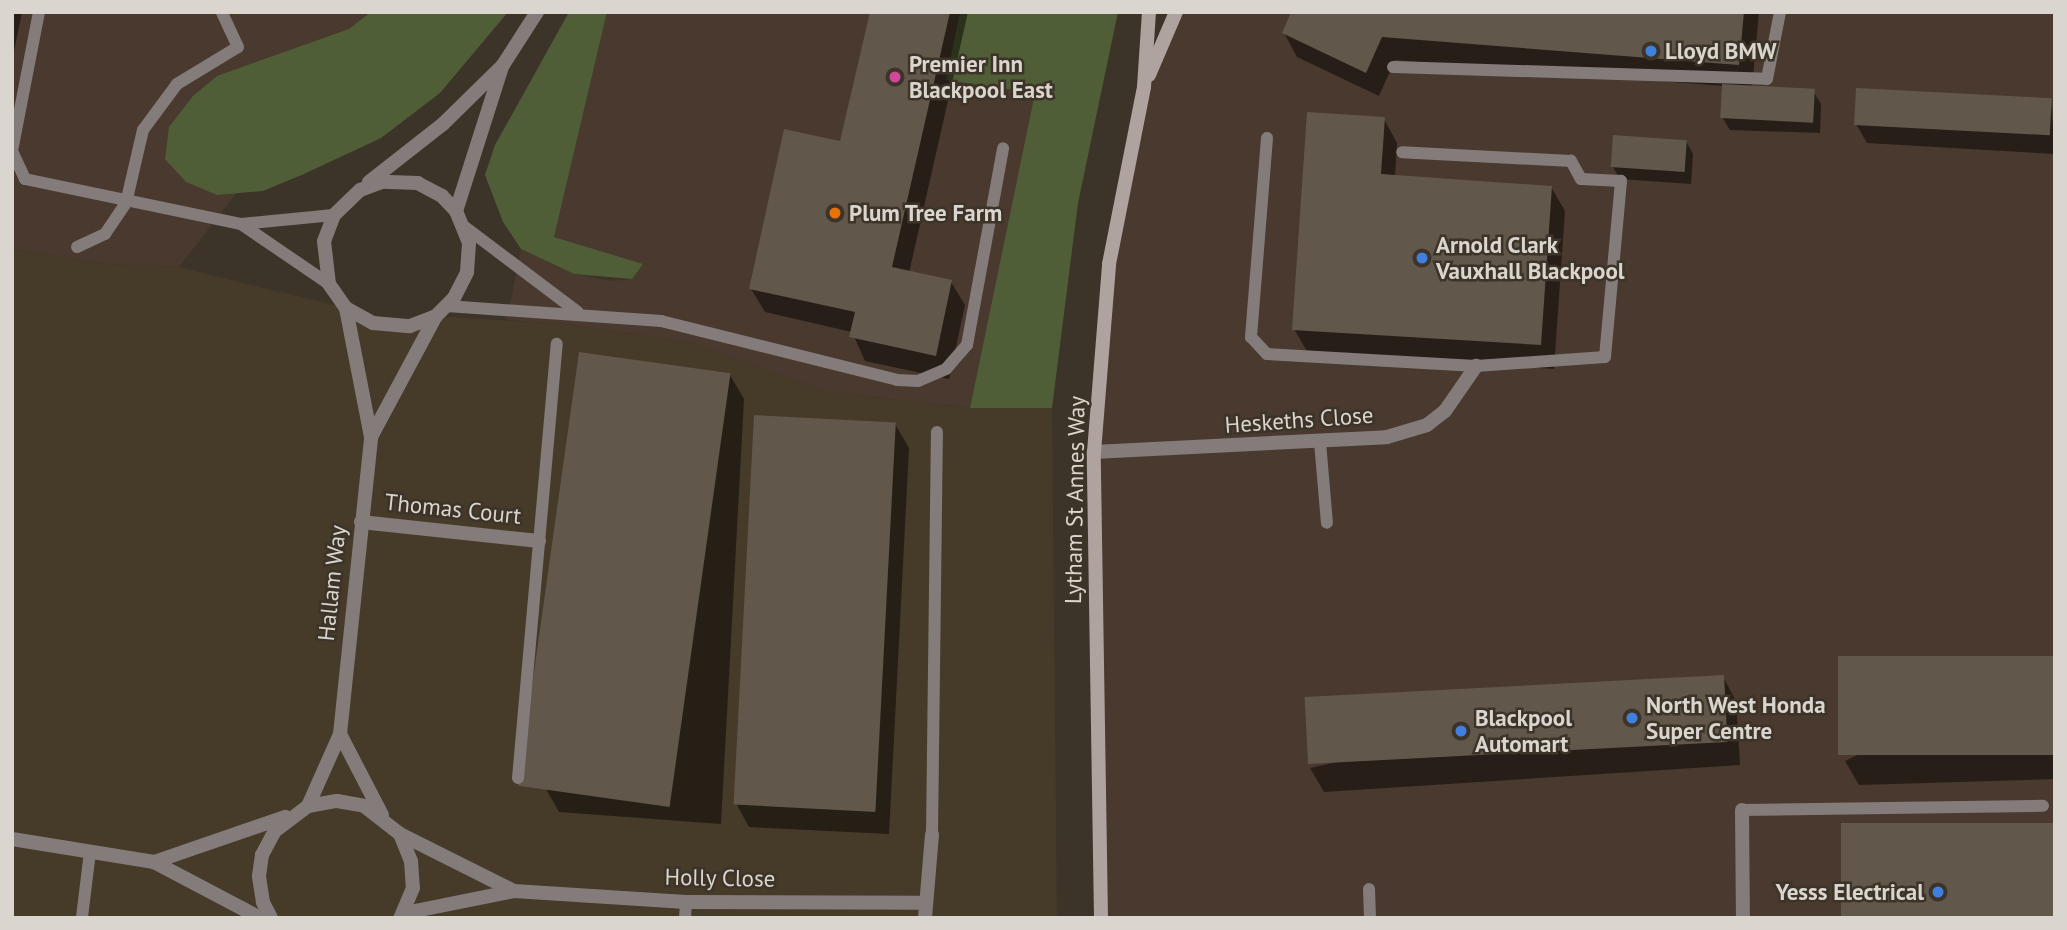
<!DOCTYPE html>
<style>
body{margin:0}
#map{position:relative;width:2067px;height:930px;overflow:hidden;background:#3c3429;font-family:"PT Sans",sans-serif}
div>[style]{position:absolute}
.commercial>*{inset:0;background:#49392e}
.built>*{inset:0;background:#463a29}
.green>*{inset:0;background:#4f5e36}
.shadow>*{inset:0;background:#0007}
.building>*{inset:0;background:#61574b;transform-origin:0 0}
.lane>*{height:12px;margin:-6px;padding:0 6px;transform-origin:6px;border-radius:6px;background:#837c7a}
.street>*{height:14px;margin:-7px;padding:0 7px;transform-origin:7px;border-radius:7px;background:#837c7a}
.secondary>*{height:14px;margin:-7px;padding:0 7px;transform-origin:7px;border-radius:7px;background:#afa3a0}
.dots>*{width:19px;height:19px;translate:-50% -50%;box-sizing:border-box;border:4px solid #3c3429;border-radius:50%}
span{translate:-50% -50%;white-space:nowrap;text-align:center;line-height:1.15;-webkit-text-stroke:5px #3c3429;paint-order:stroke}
.poi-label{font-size:23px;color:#dad5ce;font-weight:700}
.left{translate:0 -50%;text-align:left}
.right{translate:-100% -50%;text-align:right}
.street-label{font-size:23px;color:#dad5ce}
.frame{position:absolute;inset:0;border:14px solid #dad5ce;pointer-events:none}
</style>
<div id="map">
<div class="commercial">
<i style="clip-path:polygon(12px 12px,426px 12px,251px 174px,179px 267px,106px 264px,12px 249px)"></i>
<i style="clip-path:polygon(607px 12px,960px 12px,946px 80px,1036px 92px,970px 408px,827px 392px,693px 343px,564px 324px,507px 320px,521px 249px,574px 274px,612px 281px,632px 279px,643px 264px,554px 237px)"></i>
<i style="clip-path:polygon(1176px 12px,2055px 12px,2055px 918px,1101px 918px,1094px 452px,1109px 264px,1144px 87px)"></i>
</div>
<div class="built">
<i style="clip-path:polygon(12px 249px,106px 264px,179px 267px,346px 308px,373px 323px,436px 316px,564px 324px,693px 343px,827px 392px,970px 408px,1052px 408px,1057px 918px,12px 918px)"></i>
</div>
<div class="green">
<i style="clip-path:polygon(371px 12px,508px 12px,440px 93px,381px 138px,304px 174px,263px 191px,217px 195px,186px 182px,165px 159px,169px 127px,193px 96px,217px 76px,349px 29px)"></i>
<i style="clip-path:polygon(569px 12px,607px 12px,554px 237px,643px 264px,632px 279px,574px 274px,521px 249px,503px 222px,485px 175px,495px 145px)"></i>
<i style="clip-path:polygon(960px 12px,1118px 12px,1078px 203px,1052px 408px,970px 408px,1035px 93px,946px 80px)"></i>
</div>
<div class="shadow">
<i style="clip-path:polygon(12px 12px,22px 12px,12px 61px)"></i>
<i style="clip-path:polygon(872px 12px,968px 12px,909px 273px,951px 282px,965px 305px,949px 379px,865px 361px,852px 332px,765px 312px,751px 289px,841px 143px)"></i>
<i style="clip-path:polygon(1293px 12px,1759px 12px,1752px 88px,1813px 91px,1821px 104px,1820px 133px,1730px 130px,1722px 117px,1723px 86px,1395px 60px,1379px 96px,1297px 57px,1284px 33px)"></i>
<i style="clip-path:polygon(2051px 100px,2055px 154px,1867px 143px,1856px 124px)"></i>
<i style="clip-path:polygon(1384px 119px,1397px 143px,1395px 177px,1551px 187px,1565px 211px,1554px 369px,1308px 353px,1294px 329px)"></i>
<i style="clip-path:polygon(1686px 141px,1693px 154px,1691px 184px,1620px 179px,1613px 167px)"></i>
<i style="clip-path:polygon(730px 375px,744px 399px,721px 824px,559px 812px,546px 789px)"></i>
<i style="clip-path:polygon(895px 424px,909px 448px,889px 834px,749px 827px,736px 803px)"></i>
<i style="clip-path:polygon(2055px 659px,2055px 779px,1859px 785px,1845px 761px)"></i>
<i style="clip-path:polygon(1723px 677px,1736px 701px,1740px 765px,1324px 792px,1310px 768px)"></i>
</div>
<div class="building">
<i style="clip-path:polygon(870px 12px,950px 12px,892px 267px,952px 280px,936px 356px,849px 337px,855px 312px,749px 289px,784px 129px,840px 141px)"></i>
<i style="clip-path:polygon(1291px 12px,1744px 12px,1739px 65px,1382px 37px,1366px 73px,1282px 33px)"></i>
<i style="left:1722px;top:84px;width:93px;height:34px;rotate:3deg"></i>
<i style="left:1856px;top:88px;width:196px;height:37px;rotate:3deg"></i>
<i style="clip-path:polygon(1307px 112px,1385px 117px,1381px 174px,1552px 186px,1541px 345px,1292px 330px)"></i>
<i style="left:1613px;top:135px;width:74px;height:32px;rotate:4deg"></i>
<i style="left:579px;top:352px;width:153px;height:438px;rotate:8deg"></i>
<i style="left:754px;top:415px;width:142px;height:390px;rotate:3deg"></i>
<i style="left:2055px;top:656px;width:99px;height:217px;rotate:90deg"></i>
<i style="left:1724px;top:675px;width:67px;height:420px;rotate:87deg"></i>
<i style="left:2055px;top:823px;width:95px;height:214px;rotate:90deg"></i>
</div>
<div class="lane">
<i style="left:39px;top:12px;width:142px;rotate:101deg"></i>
<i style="left:12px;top:151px;width:31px;rotate:65deg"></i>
<i style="left:25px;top:179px;width:221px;rotate:11.8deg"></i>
<i style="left:241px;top:224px;width:93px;rotate:-5.5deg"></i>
<i style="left:1393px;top:67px;width:374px;rotate:1.8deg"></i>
<i style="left:1767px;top:79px;width:68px;rotate:-79deg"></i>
<i style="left:1267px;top:138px;width:200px;rotate:94.6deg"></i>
<i style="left:1251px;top:337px;width:23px;rotate:47deg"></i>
<i style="left:1267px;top:354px;width:209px;rotate:3.3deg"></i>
<i style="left:1476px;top:366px;width:129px;rotate:-4deg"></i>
<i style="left:1605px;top:357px;width:177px;rotate:-84.8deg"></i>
<i style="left:1621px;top:181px;width:40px;rotate:-177.1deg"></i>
<i style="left:1581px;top:179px;width:21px;rotate:-119deg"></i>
<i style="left:1571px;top:161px;width:169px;rotate:-177deg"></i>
<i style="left:241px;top:224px;width:107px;rotate:34.3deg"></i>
<i style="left:465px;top:227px;width:141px;rotate:37deg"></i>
<i style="left:77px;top:247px;width:31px;rotate:-25deg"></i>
<i style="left:105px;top:234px;width:37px;rotate:-56deg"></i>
<i style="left:126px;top:203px;width:75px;rotate:-76.9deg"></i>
<i style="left:143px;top:130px;width:57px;rotate:-53.5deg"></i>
<i style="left:177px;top:84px;width:71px;rotate:-31.2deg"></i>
<i style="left:238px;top:47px;width:38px;rotate:-115deg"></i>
<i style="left:447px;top:306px;width:215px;rotate:4deg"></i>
<i style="left:661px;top:321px;width:243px;rotate:14deg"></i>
<i style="left:897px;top:380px;width:21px;rotate:3deg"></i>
<i style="left:918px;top:381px;width:30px;rotate:-23deg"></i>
<i style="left:946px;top:369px;width:32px;rotate:-49deg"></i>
<i style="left:967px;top:345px;width:200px;rotate:-79.6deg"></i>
<i style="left:1320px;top:442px;width:81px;rotate:85.1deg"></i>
<i style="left:518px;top:778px;width:436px;rotate:-84.9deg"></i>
<i style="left:1742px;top:810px;width:301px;rotate:-0.8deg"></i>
<i style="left:932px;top:834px;width:402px;rotate:-89.3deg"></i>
<i style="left:1369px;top:889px;width:29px;rotate:88deg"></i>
<i style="left:82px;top:917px;width:65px;rotate:-83deg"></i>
<i style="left:685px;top:918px;width:16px;rotate:-86deg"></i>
</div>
<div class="street">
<i style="left:369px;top:182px;width:94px;rotate:-38.1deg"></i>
<i style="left:443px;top:124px;width:84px;rotate:-44.5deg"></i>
<i style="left:503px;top:65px;width:63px;rotate:-57.3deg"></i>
<i style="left:456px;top:211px;width:151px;rotate:-72.3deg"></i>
<i style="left:371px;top:437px;width:137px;rotate:-61.8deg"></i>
<i style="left:436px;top:316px;width:25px;rotate:-45deg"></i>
<i style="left:454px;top:298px;width:29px;rotate:-63deg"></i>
<i style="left:467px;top:272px;width:29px;rotate:-86deg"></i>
<i style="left:469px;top:243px;width:35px;rotate:-112deg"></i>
<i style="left:456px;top:211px;width:21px;rotate:-133deg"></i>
<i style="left:442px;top:196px;width:27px;rotate:-152deg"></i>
<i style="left:418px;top:183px;width:36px;rotate:-178deg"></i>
<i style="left:382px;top:182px;width:23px;rotate:160deg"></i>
<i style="left:360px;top:190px;width:36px;rotate:136deg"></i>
<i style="left:334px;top:215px;width:28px;rotate:111deg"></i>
<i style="left:324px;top:241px;width:43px;rotate:83.4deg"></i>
<i style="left:329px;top:284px;width:29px;rotate:55deg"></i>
<i style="left:346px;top:308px;width:31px;rotate:29deg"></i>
<i style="left:373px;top:323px;width:37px;rotate:5deg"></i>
<i style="left:410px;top:326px;width:28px;rotate:-21deg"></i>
<i style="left:1094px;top:452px;width:293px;rotate:-2.9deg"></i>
<i style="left:1387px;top:437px;width:42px;rotate:-16.7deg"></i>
<i style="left:1427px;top:425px;width:23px;rotate:-38deg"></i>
<i style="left:1445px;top:411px;width:55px;rotate:-55.4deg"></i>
<i style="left:361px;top:522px;width:179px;rotate:6.1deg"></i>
<i style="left:340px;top:734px;width:91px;rotate:62.6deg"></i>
<i style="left:308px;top:806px;width:79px;rotate:-66deg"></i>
<i style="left:340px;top:734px;width:299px;rotate:-84deg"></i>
<i style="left:371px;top:437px;width:131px;rotate:-101deg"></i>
<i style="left:1742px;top:810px;width:108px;rotate:89.5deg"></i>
<i style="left:400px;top:834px;width:127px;rotate:26.6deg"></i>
<i style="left:12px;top:839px;width:144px;rotate:9.2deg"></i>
<i style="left:154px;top:862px;width:120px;rotate:27.8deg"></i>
<i style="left:154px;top:862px;width:139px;rotate:-19deg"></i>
<i style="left:405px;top:913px;width:111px;rotate:-11.4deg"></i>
<i style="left:514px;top:891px;width:172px;rotate:3.7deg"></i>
<i style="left:686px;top:902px;width:238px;rotate:0.2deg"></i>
<i style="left:271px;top:918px;width:18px;rotate:-117deg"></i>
<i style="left:263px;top:902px;width:26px;rotate:-99deg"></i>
<i style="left:259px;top:876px;width:21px;rotate:-82deg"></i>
<i style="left:262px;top:855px;width:27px;rotate:-62deg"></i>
<i style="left:275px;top:831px;width:41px;rotate:-37.1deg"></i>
<i style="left:308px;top:806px;width:29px;rotate:-10deg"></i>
<i style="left:337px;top:801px;width:27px;rotate:10deg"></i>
<i style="left:364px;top:806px;width:46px;rotate:37.9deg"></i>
<i style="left:400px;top:834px;width:29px;rotate:68deg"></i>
<i style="left:411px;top:861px;width:27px;rotate:86deg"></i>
<i style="left:413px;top:888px;width:33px;rotate:113deg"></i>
<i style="left:925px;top:918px;width:84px;rotate:-85.2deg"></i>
</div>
<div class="secondary">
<i style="left:1149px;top:75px;width:69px;rotate:-66.8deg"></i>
<i style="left:1101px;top:918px;width:466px;rotate:-90.9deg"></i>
<i style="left:1094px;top:452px;width:189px;rotate:-85.4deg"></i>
<i style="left:1109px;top:264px;width:180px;rotate:-78.8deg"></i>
<i style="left:1144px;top:87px;width:75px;rotate:-86.2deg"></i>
</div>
<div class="dots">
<i style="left:1651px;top:51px;background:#3f7fe0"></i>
<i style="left:895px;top:77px;background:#d1479c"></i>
<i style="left:835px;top:213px;background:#e8710a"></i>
<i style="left:1422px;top:258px;background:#3f7fe0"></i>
<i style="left:1632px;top:718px;background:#3f7fe0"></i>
<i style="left:1461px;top:731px;background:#3f7fe0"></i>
<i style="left:1938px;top:892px;background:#3f7fe0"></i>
</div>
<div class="poi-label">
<span class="left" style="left:1665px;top:51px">Lloyd BMW</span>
<span class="left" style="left:909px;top:77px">Premier Inn<br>Blackpool East</span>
<span class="left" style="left:849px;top:213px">Plum Tree Farm</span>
<span class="left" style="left:1436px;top:258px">Arnold Clark<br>Vauxhall Blackpool</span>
<span class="left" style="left:1646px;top:718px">North West Honda<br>Super Centre</span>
<span class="left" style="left:1475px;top:731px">Blackpool<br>Automart</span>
<span class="right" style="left:1924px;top:892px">Yesss Electrical</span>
</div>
<div class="street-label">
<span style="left:1299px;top:420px;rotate:-4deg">Heskeths Close</span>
<span style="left:1075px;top:500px;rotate:-89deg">Lytham St Annes Way</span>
<span style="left:453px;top:509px;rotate:6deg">Thomas Court</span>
<span style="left:332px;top:583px;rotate:-84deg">Hallam Way</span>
<span style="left:720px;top:878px;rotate:1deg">Holly Close</span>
</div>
<div class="frame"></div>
</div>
